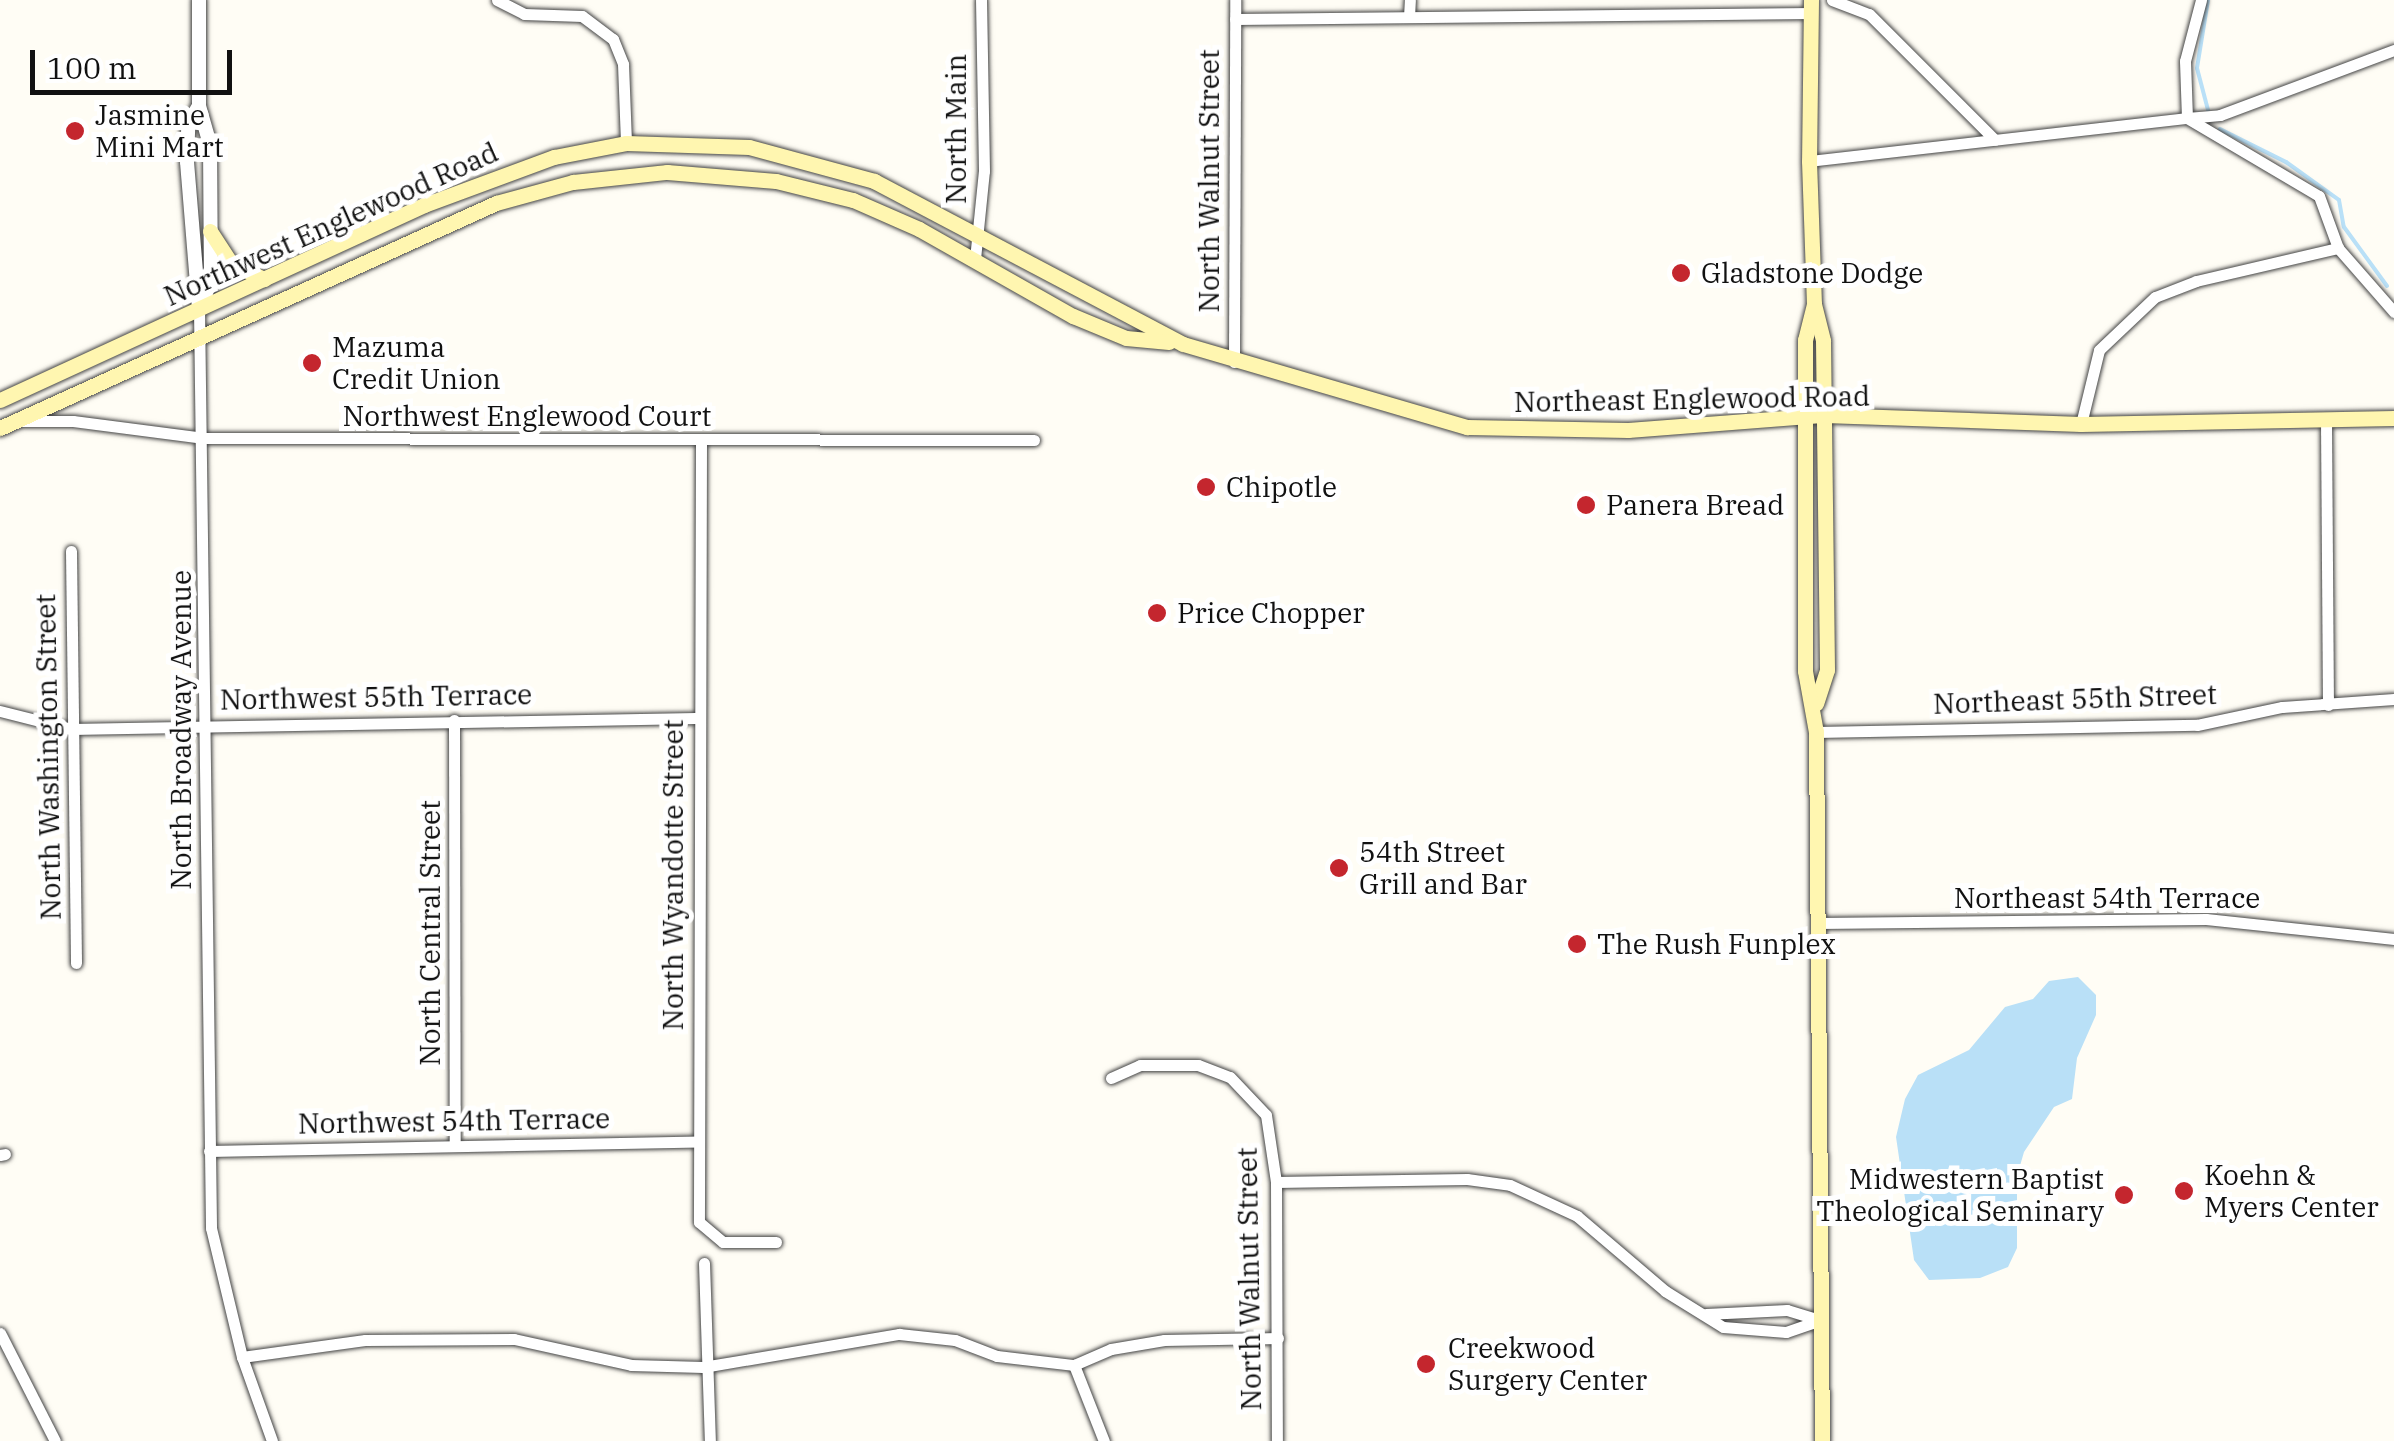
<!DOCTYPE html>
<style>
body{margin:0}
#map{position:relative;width:2394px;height:1441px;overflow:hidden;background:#fffdf5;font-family:"IBM Plex Serif",serif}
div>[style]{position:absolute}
.water>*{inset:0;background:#b9e0f7}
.stream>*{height:4px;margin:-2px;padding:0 2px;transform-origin:2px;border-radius:2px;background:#b9e0f7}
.roads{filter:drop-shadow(0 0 2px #444) drop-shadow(0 0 2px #444)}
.minor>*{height:11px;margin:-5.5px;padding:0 5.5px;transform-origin:5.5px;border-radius:5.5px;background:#fff}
.tertiary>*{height:14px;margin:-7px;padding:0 7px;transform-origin:7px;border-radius:7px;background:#fff}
.secondary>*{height:15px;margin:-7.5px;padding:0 7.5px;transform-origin:7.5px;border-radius:7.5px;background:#fff6b0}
.dots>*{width:28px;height:28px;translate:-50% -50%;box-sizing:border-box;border:5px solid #fff;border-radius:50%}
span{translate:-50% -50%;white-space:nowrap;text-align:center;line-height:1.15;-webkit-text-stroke:10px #fff;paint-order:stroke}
.poi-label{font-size:28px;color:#111}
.left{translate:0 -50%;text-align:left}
.right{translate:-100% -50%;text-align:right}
.street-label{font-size:28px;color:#111}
.scale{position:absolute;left:30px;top:50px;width:202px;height:45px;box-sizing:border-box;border:5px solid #111;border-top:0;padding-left:12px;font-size:30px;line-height:35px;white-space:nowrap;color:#111;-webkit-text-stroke:8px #fff;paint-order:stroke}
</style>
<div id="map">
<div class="water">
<i style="clip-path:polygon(2078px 977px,2096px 995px,2096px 1015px,2077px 1058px,2072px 1099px,2054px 1107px,2024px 1152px,2017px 1176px,2017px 1248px,2008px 1267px,1980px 1278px,1929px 1280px,1914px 1260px,1896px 1137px,1905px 1099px,1918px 1075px,1969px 1050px,2005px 1007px,2033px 999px,2049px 981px)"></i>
</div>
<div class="stream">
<i style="left:2208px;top:110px;width:43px;rotate:-104.7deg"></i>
<i style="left:2197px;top:68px;width:69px;rotate:-80.8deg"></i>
<i style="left:2220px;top:129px;width:74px;rotate:26.6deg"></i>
<i style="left:2286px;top:162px;width:65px;rotate:35.6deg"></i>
<i style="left:2339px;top:200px;width:27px;rotate:80deg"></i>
<i style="left:2344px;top:227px;width:73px;rotate:53.9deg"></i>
</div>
<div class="roads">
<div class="minor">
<i style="left:497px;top:0;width:30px;rotate:27deg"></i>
<i style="left:524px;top:14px;width:58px;rotate:2deg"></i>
<i style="left:582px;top:16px;width:39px;rotate:37deg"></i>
<i style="left:613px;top:39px;width:27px;rotate:68deg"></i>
<i style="left:623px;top:64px;width:79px;rotate:87.8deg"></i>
<i style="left:1832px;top:0;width:40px;rotate:21deg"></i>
<i style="left:1869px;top:14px;width:178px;rotate:45deg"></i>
<i style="left:2201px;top:0;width:63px;rotate:104.7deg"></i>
<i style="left:2185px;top:61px;width:57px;rotate:88deg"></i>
<i style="left:2187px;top:118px;width:33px;rotate:-5deg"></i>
<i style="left:2220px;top:115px;width:186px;rotate:-20.5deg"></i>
<i style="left:1409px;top:17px;width:17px;rotate:-87deg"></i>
<i style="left:1235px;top:19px;width:576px;rotate:-0.6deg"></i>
<i style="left:1809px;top:161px;width:380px;rotate:-6.5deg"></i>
<i style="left:2187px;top:118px;width:153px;rotate:30.6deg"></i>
<i style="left:2319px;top:196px;width:55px;rotate:69.9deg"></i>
<i style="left:2338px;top:248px;width:85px;rotate:48.8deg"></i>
<i style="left:975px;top:259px;width:88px;rotate:-84.2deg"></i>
<i style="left:984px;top:171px;width:171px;rotate:-91deg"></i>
<i style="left:199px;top:309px;width:919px;rotate:89.25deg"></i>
<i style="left:211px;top:1228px;width:133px;rotate:76.5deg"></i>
<i style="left:242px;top:1357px;width:89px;rotate:70.3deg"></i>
<i style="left:1234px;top:362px;width:362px;rotate:-89.8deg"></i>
<i style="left:21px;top:421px;width:52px"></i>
<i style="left:73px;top:421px;width:132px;rotate:7.4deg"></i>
<i style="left:204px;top:438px;width:830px;rotate:0.14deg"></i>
<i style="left:2326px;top:421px;width:284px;rotate:89.6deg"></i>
<i style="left:2081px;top:424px;width:76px;rotate:-76.3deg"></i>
<i style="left:2099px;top:350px;width:77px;rotate:-43.4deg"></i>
<i style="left:2155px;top:297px;width:44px;rotate:-21.3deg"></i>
<i style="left:2196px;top:281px;width:146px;rotate:-13.1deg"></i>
<i style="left:701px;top:442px;width:780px;rotate:90.15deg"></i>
<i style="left:699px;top:1222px;width:31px;rotate:40deg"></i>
<i style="left:723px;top:1242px;width:53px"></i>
<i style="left:71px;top:551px;width:412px;rotate:89.3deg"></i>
<i style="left:0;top:711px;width:73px;rotate:14.2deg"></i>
<i style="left:71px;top:729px;width:625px;rotate:-1.01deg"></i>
<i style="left:454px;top:720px;width:426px;rotate:89.9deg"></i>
<i style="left:1816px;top:732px;width:381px;rotate:-1.1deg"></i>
<i style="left:2197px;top:725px;width:87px;rotate:-12deg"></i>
<i style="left:2282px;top:707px;width:112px;rotate:-4.1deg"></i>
<i style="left:1818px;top:923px;width:388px;rotate:-0.6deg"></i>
<i style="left:2206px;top:919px;width:189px;rotate:6.1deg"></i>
<i style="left:1111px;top:1078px;width:32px;rotate:-24deg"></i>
<i style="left:1140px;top:1065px;width:58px"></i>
<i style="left:1198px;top:1065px;width:34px;rotate:21deg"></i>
<i style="left:1230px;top:1077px;width:52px;rotate:46.5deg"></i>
<i style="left:1266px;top:1115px;width:68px;rotate:81.5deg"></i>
<i style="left:1276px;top:1182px;width:259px;rotate:89.8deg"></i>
<i style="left:209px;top:1151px;width:490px;rotate:-1.1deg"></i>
<i style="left:0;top:1155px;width:5px;rotate:-11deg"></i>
<i style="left:1276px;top:1182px;width:191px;rotate:-0.9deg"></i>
<i style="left:1467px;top:1179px;width:43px;rotate:7.9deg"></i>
<i style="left:1510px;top:1185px;width:74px;rotate:24.8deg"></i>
<i style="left:1577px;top:1216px;width:116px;rotate:40.4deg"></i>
<i style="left:1665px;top:1291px;width:68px;rotate:31.8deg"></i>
<i style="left:1723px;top:1327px;width:63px;rotate:4.5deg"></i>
<i style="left:1786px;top:1332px;width:36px;rotate:-19deg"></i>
<i style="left:704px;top:1263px;width:178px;rotate:88.1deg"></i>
<i style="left:1706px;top:1314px;width:81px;rotate:-2.8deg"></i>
<i style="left:1787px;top:1310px;width:34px;rotate:17deg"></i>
<i style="left:0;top:1333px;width:121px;rotate:63deg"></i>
<i style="left:242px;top:1357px;width:124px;rotate:-7.9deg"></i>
<i style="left:365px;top:1340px;width:149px;rotate:-0.4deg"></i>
<i style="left:514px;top:1339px;width:120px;rotate:12.5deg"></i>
<i style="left:631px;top:1365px;width:72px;rotate:1.6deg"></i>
<i style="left:703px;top:1367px;width:199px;rotate:-9.6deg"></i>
<i style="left:899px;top:1334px;width:56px;rotate:6.1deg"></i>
<i style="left:955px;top:1340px;width:45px;rotate:20.9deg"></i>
<i style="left:997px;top:1356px;width:78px;rotate:6.7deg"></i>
<i style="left:1074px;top:1365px;width:40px;rotate:-23.4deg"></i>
<i style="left:1111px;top:1349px;width:54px;rotate:-9.6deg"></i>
<i style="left:1164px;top:1340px;width:114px;rotate:-1deg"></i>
<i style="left:1074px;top:1365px;width:82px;rotate:68.5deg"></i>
</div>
<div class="tertiary">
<i style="left:199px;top:0;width:106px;rotate:90deg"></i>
<i style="left:199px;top:106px;width:40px;rotate:74deg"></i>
<i style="left:210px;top:144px;width:137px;rotate:89.6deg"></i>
<i style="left:211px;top:281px;width:30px;rotate:113deg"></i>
<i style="left:199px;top:308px;width:146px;rotate:-94.7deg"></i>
<i style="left:187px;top:162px;width:38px;rotate:-88deg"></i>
<i style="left:188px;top:124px;width:21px;rotate:-59deg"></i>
</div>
<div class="secondary">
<i style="left:1811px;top:0;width:161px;rotate:90.7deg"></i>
<i style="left:1809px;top:161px;width:143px;rotate:88deg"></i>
<i style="left:1814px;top:304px;width:38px;rotate:76deg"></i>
<i style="left:1823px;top:341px;width:329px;rotate:89.3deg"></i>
<i style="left:1827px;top:670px;width:35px;rotate:108deg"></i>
<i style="left:210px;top:231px;width:38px;rotate:57deg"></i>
<i style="left:231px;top:263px;width:37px;rotate:26deg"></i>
<i style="left:1814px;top:304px;width:37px;rotate:104deg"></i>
<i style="left:1805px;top:340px;width:331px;rotate:90deg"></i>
<i style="left:1805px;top:671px;width:62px;rotate:79.8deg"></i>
<i style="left:1816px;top:732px;width:709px;rotate:89.52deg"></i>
<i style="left:0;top:400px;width:467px;rotate:-24.7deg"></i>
<i style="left:424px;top:205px;width:139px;rotate:-20.3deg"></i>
<i style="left:554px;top:157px;width:73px;rotate:-11deg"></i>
<i style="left:626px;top:143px;width:123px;rotate:1.9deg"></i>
<i style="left:749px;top:147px;width:130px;rotate:15.2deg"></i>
<i style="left:874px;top:181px;width:349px;rotate:27.8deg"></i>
<i style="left:1183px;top:344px;width:296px;rotate:16.3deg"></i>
<i style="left:1467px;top:427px;width:161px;rotate:1.1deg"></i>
<i style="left:1628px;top:430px;width:197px;rotate:-4.4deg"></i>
<i style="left:1824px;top:415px;width:257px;rotate:2deg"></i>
<i style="left:2081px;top:424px;width:313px;rotate:-1.1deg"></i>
<i style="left:0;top:428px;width:545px;rotate:-24.4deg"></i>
<i style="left:496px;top:203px;width:80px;rotate:-15.3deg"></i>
<i style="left:573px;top:182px;width:95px;rotate:-6.1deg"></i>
<i style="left:667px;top:172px;width:109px;rotate:4.7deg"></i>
<i style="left:776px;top:181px;width:79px;rotate:13.9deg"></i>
<i style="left:853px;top:200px;width:72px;rotate:23.7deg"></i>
<i style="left:919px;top:229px;width:177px;rotate:29.5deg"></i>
<i style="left:1073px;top:316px;width:57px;rotate:22.5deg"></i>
<i style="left:1126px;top:338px;width:43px;rotate:5.3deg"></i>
</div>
</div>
<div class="dots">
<i style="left:75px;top:131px;background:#c4262e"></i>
<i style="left:1681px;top:273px;background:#c4262e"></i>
<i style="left:312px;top:363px;background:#c4262e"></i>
<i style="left:1206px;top:487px;background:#c4262e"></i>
<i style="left:1586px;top:505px;background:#c4262e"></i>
<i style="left:1157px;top:613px;background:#c4262e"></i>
<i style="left:1339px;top:868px;background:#c4262e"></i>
<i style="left:1577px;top:944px;background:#c4262e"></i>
<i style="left:2184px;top:1191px;background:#c4262e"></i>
<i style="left:2124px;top:1195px;background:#c4262e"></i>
<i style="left:1426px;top:1364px;background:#c4262e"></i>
</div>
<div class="poi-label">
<span class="left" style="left:95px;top:131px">Jasmine<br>Mini Mart</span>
<span class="left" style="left:1701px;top:273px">Gladstone Dodge</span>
<span class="left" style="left:332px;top:363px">Mazuma<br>Credit Union</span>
<span class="left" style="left:1226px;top:487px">Chipotle</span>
<span class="left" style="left:1606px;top:505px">Panera Bread</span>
<span class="left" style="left:1177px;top:613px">Price Chopper</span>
<span class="left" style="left:1359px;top:868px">54th Street<br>Grill and Bar</span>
<span class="left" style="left:1597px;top:944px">The Rush Funplex</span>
<span class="left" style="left:2204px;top:1191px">Koehn &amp;<br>Myers Center</span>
<span class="right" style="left:2104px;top:1195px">Midwestern Baptist<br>Theological Seminary</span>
<span class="left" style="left:1448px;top:1364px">Creekwood<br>Surgery Center</span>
</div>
<div class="street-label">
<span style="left:956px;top:129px;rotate:-90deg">North Main</span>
<span style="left:1209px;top:181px;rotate:-90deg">North Walnut Street</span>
<span style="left:331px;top:224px;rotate:-24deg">Northwest Englewood Road</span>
<span style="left:1692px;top:399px;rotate:-1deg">Northeast Englewood Road</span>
<span style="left:527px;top:416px">Northwest Englewood Court</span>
<span style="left:376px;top:697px;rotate:-1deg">Northwest 55th Terrace</span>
<span style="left:2075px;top:699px;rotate:-2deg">Northeast 55th Street</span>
<span style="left:181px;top:730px;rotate:-90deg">North Broadway Avenue</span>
<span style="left:48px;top:757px;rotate:-91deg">North Washington Street</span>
<span style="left:673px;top:875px;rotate:-90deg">North Wyandotte Street</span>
<span style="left:2107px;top:898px">Northeast 54th Terrace</span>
<span style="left:430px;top:933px;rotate:-90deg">North Central Street</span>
<span style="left:454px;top:1121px;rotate:-1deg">Northwest 54th Terrace</span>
<span style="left:1249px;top:1279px;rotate:-91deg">North Walnut Street</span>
</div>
<div class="scale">100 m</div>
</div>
